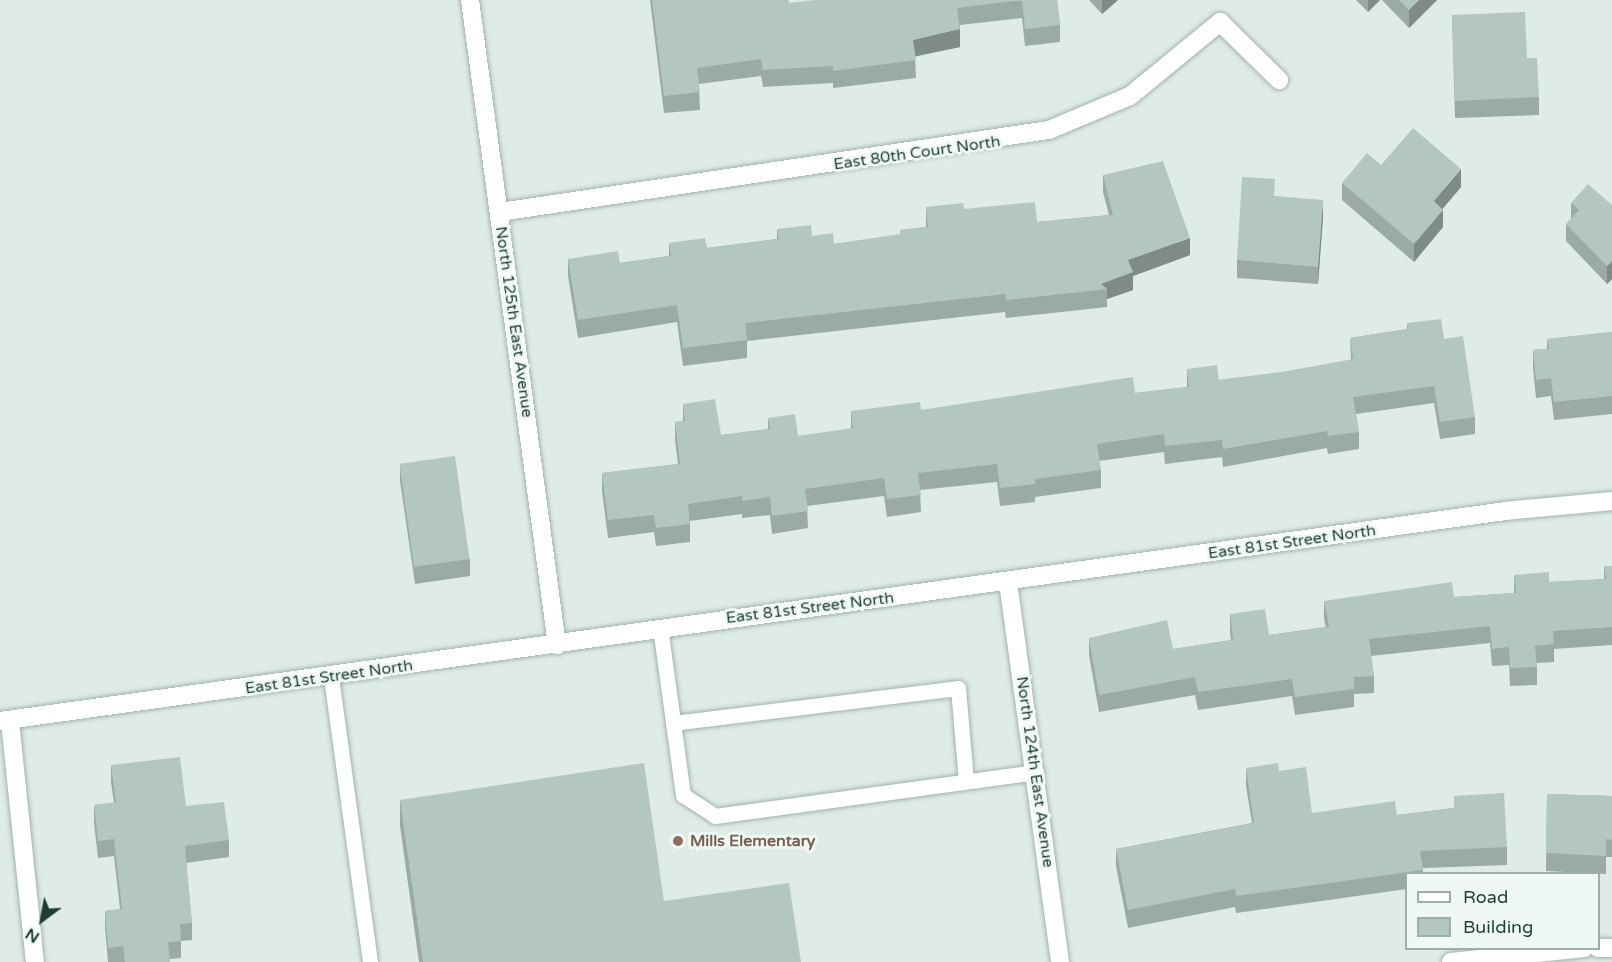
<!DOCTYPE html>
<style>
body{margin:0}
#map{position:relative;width:1612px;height:962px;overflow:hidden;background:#dfece6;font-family:"Varela Round",sans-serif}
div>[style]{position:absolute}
.roads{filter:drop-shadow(0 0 2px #a1b4ad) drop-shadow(0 0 2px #a1b4ad)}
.service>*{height:15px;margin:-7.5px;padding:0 7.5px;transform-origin:7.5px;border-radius:7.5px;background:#fff}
.minor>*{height:18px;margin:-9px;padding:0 9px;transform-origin:9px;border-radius:9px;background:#fff}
.wall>*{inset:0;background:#9baba4}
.shaded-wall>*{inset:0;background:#7e8b86}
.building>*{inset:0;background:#b4c7bf;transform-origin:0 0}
.dots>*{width:16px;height:16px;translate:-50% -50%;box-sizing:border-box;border:3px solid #f0f8f4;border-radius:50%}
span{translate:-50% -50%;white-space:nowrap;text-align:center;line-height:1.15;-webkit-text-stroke:6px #f0f8f4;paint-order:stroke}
.street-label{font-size:16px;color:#1e3e35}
.education-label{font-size:16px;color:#785e54;font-weight:700}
.left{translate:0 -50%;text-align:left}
.legend{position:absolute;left:1405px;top:872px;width:195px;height:78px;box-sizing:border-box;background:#f0f8f4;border:2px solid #9caea8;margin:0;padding:8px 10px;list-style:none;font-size:18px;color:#1e3e35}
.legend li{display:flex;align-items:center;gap:12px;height:30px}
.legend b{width:30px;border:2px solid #9caea8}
.north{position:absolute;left:12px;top:890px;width:60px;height:60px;-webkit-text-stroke:4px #f0f8f4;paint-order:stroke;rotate:212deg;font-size:16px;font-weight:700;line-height:24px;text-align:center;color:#1e3e35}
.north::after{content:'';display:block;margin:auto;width:21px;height:27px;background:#1e3e35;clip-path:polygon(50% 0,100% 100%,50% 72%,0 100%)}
</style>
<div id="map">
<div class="roads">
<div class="service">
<i style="left:660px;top:627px;width:170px;rotate:82.2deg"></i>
<i style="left:683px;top:795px;width:38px;rotate:33deg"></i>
<i style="left:715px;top:816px;width:324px;rotate:-7.8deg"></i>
<i style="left:331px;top:677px;width:288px;rotate:82.2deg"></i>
<i style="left:673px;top:723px;width:287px;rotate:-7deg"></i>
<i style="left:958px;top:688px;width:93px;rotate:85.1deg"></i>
</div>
<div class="minor">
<i style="left:470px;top:0;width:651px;rotate:82.32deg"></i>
<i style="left:500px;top:212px;width:555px;rotate:-8.5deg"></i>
<i style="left:1049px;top:130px;width:88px;rotate:-22.8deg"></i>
<i style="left:1130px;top:96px;width:117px;rotate:-39.4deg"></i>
<i style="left:1220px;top:22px;width:83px;rotate:44.5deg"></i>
<i style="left:1008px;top:582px;width:384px;rotate:82.2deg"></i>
<i style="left:0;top:721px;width:1520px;rotate:-7.94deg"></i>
<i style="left:1505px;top:511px;width:107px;rotate:-5.3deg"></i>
<i style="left:10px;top:721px;width:242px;rotate:84.1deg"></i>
<i style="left:1598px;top:948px;width:14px"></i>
<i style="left:1451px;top:962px;width:134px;rotate:-6deg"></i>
</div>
</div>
<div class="wall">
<i style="clip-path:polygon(650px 0,788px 0,789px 3px,1057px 0,1060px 25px,1060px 42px,1025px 46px,1022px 18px,960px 25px,960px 47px,915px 56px,916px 78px,833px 88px,833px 83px,763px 87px,761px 76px,699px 84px,700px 110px,664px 113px)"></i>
<i style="clip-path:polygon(1089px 0,1118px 0,1102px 14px)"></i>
<i style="clip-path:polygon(1356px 0,1380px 0,1368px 12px)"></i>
<i style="clip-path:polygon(1382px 0,1437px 0,1409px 28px)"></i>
<i style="clip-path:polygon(1452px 15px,1527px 58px,1539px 97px,1539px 115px,1455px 118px)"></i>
<i style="clip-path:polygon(1103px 175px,1190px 255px,1133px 276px,1133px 290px,1107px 299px,1107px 307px,1006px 318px,1005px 312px,747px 341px,747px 358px,683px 366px,677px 322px,578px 338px,568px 276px,568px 259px,620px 263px,669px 256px,669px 243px,707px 248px,777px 239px,777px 229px,812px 236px,834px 244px,900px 235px,900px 230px,926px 227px,926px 207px,964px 209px,1037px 222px,1109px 215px,1103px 192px)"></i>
<i style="clip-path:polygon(1342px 183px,1461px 187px,1442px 209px,1443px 227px,1414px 262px,1342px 200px)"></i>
<i style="clip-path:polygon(1275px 196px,1323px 217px,1318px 284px,1237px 278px,1237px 260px)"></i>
<i style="clip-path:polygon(1571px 203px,1612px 205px,1612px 279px,1607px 284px,1566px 241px,1566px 224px,1571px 219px)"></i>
<i style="clip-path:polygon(1407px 323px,1444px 339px,1475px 417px,1475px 434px,1440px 439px,1434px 403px,1356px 414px,1359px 432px,1359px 449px,1328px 454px,1327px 448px,1223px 467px,1222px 457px,1165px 464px,1164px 452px,1099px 461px,1101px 470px,1101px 488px,1035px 497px,1035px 502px,1000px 506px,997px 482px,920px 490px,921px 512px,887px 517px,884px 496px,807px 506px,808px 528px,772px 534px,770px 515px,742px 518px,742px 514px,690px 521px,690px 542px,656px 546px,654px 532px,608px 538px,602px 491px,602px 473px,678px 464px,675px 440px,675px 422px,683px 421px,683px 404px,721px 435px,768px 429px,768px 418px,798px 436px,851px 429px,851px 411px,921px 410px,1135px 393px,1187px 387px,1187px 369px,1219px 380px,1283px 372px,1351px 360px,1350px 338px,1407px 329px)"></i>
<i style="clip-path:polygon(1612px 332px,1612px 414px,1554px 420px,1551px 396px,1536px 398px,1533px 368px,1533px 350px,1547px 349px,1547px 339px)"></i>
<i style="clip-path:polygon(400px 464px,470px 559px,470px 576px,415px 584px,400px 481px)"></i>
<i style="clip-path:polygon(1604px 566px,1612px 566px,1612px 645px,1554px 649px,1554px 662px,1537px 663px,1537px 685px,1510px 686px,1509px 665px,1492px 666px,1490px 643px,1371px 656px,1374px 676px,1374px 693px,1354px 694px,1354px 707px,1295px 715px,1292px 696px,1198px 710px,1195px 695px,1099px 712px,1089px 655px,1089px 638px,1173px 649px,1231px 640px,1230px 632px,1230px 614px,1269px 635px,1326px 627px,1324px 619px,1324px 601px,1454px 597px,1514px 593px,1514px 575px,1549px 582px,1604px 579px)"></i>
<i style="clip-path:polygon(111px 765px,186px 806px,229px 840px,229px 857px,186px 863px,192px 923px,192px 940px,181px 941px,181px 958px,170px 959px,170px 962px,108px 962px,105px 928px,105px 911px,120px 909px,114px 856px,98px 858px,94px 823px,94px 805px,114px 803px,111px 782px)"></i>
<i style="clip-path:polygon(1246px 768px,1279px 771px,1312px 813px,1397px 815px,1454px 808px,1454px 796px,1507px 847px,1507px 865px,1423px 868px,1423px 873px,1407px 873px,1407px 889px,1236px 913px,1235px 907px,1128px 928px,1116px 866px,1116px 849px,1252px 823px,1246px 786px)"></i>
<i style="clip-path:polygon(1547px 794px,1612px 796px,1612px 857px,1606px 857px,1606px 874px,1546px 871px)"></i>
<i style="clip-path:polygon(400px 800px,664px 901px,801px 962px,419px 962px,400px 826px)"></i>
</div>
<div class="shaded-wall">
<i style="clip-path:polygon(1102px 0,1118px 0,1102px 14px)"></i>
<i style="clip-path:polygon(1368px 0,1380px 0,1368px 12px)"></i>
<i style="clip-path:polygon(1419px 0,1437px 0,1409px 28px,1409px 10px)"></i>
<i style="clip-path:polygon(960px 29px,960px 47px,913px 57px,913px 40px)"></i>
<i style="clip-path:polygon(1461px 169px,1461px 187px,1434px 219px,1434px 201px)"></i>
<i style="clip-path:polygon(1323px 200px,1323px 217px,1318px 284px,1318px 267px)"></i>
<i style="clip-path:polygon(1443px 210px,1443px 227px,1414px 262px,1414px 244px)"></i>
<i style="clip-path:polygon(1190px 238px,1190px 255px,1133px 276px,1133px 290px,1107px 299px,1107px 289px,1101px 284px,1128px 260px)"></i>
<i style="clip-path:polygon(1612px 261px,1612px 279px,1607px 284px,1607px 266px)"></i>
</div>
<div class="building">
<i style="clip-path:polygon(652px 0,788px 0,789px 3px,815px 0,1057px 0,1060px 25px,1025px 29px,1022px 0,957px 8px,960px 29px,913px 40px,916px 60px,833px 71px,833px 66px,763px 70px,761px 59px,697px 68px,700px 92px,664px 96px)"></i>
<i style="clip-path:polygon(1399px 0,1419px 0,1409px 10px)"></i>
<i style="clip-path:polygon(1525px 12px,1527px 58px,1537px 58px,1539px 97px,1455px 101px,1452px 15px)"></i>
<i style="clip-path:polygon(1413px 128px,1461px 169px,1434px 201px,1443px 210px,1414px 244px,1342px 183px,1367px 153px,1381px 165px)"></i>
<i style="clip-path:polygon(1163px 161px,1190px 238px,1128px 260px,1133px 272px,1101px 284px,1107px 289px,1006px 300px,1005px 294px,745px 323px,747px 340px,683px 348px,677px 305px,578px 320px,568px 259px,618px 251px,620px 263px,671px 256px,669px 243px,705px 238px,707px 248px,779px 239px,777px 229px,811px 225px,812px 236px,833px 233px,834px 244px,900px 234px,900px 230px,928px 227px,926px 207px,963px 203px,964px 209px,1035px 202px,1037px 222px,1113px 215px,1103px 175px)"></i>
<i style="clip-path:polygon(1242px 177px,1275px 179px,1274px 196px,1323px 200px,1318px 267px,1237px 260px)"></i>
<i style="clip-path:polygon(1588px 184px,1612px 205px,1612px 261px,1607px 266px,1566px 224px,1579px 210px,1571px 203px)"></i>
<i style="clip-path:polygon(1441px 319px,1444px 339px,1463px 336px,1475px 417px,1440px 422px,1434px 386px,1353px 397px,1359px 432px,1328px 436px,1327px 431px,1223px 449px,1222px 440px,1165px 446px,1164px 434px,1097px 444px,1101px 470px,1035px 479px,1035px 484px,1000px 488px,997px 464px,918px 473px,921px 495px,887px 499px,884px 478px,805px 489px,808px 511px,772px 516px,770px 497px,742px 501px,742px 496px,688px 504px,690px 524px,656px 528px,654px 515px,608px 520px,602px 473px,680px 464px,675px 422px,685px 421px,683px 404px,715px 399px,721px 435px,770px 429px,768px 418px,795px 414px,798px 436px,853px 428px,851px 411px,920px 402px,921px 410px,1133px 377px,1135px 393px,1189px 387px,1187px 369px,1217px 365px,1219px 380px,1283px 372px,1353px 359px,1350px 338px,1408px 329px,1407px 323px)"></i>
<i style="clip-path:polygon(1612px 332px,1612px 396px,1554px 402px,1551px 378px,1536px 380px,1533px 350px,1549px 349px,1547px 339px)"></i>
<i style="left:455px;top:456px;width:104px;height:56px;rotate:82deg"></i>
<i style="clip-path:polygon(1604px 566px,1612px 566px,1612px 627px,1553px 631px,1554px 644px,1535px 646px,1537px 667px,1510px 668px,1509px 647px,1492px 649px,1490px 626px,1369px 639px,1374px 676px,1354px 677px,1354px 689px,1295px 697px,1292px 679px,1198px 692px,1195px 677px,1099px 695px,1089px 638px,1167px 620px,1173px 649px,1233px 640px,1230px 614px,1265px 609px,1269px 635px,1329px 627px,1324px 601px,1452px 582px,1454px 597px,1516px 593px,1514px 575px,1549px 572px,1549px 582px,1606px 579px)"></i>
<i style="clip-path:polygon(180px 757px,186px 806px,224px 802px,229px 840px,185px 846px,192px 923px,180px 924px,181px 941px,168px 942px,170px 962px,125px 962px,123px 946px,108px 948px,105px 911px,122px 909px,114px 839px,98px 841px,94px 805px,116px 802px,111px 765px)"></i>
<i style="clip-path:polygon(644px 763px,664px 901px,789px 883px,801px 962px,423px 962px,400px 800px)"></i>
<i style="clip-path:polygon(1278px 763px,1279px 771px,1306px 767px,1312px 813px,1395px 801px,1397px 815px,1454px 808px,1454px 796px,1504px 793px,1507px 847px,1420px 851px,1423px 870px,1236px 896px,1235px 889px,1128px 910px,1116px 849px,1254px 823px,1246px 768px)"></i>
<i style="clip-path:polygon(1547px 794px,1612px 796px,1612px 840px,1606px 839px,1606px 856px,1546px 853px)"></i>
</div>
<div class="dots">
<i style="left:678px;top:841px;background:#8d6e63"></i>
</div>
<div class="street-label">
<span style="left:917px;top:153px;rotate:-8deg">East 80th Court North</span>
<span style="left:514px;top:322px;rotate:82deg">North 125th East Avenue</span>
<span style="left:1292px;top:542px;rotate:-8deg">East 81st Street North</span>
<span style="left:810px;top:608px;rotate:-7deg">East 81st Street North</span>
<span style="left:329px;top:677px;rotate:-8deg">East 81st Street North</span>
<span style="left:1035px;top:772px;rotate:82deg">North 124th East Avenue</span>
</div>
<div class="education-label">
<span class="left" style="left:690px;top:841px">Mills Elementary</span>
</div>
<ul class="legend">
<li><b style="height:8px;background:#fff"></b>Road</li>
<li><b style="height:16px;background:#b4c7bf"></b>Building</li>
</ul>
<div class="north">N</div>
</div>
